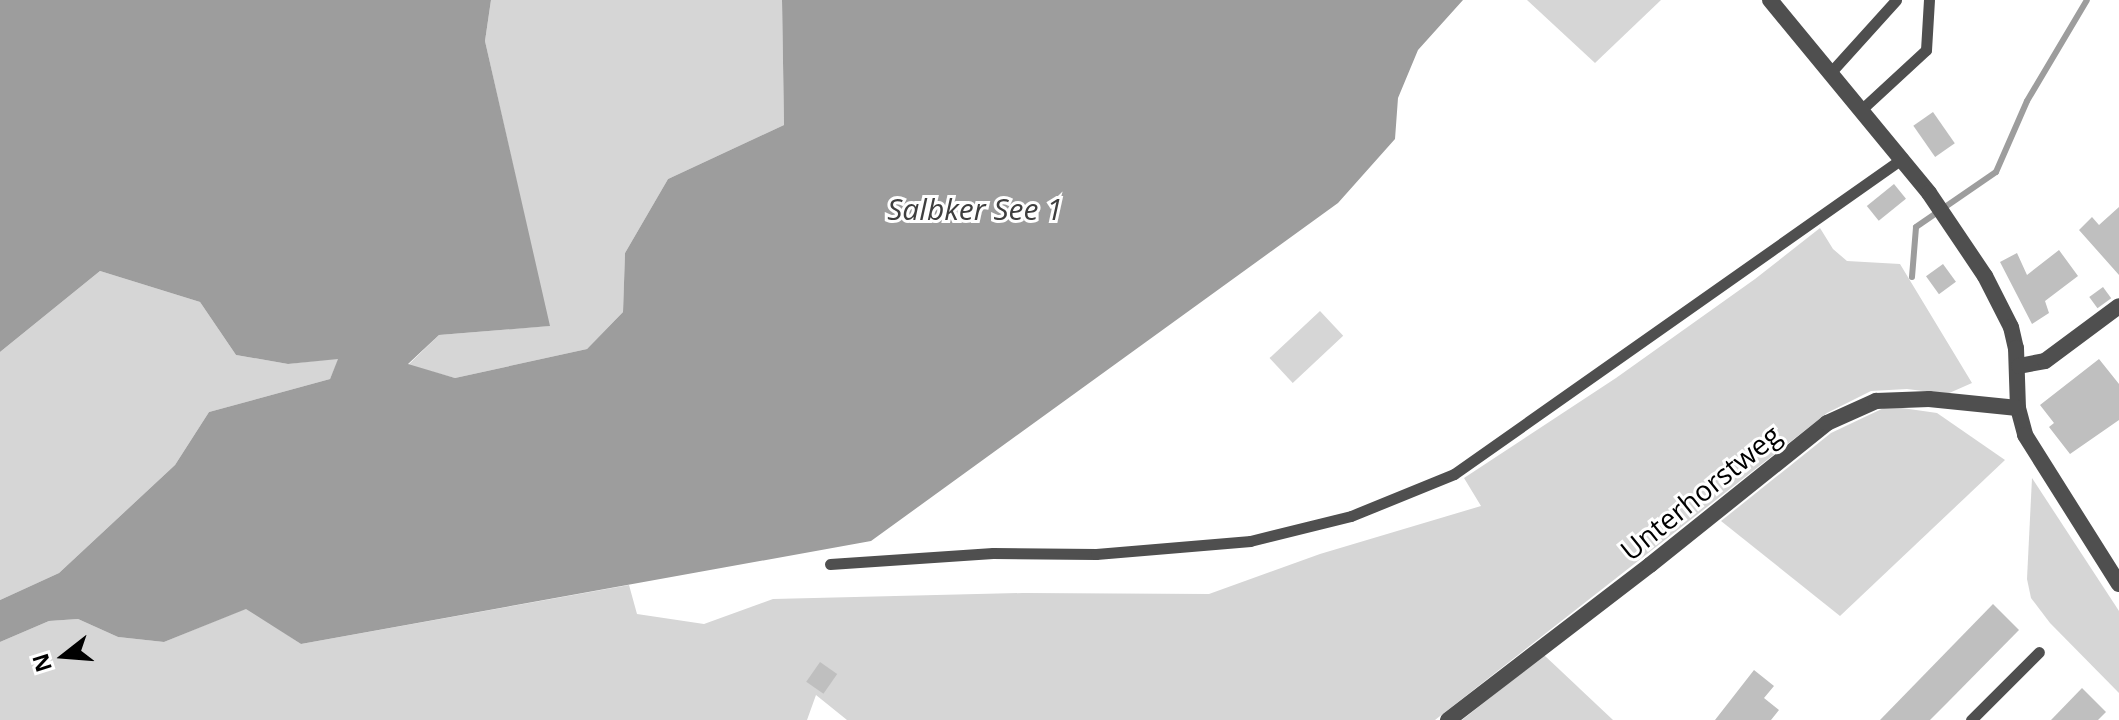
<!DOCTYPE html>
<style>
body{margin:0}
#map{position:relative;width:2119px;height:720px;overflow:hidden;background:#fff;font-family:"Open Sans",sans-serif}
div>[style]{position:absolute}
.green>*{inset:0;background:#d6d6d6;transform-origin:0 0}
.water>*{inset:0;background:#9d9d9d}
.stream>*{height:6px;margin:-3px;padding:0 3px;transform-origin:3px;border-radius:3px;background:#9d9d9d}
.building>*{inset:0;background:#bfbfbf;transform-origin:0 0}
.service>*{height:11px;margin:-5.5px;padding:0 5.5px;transform-origin:5.5px;border-radius:5.5px;background:#4f4f4f}
.minor>*{height:16px;margin:-8px;padding:0 8px;transform-origin:8px;border-radius:8px;background:#4f4f4f}
span{translate:-50% -50%;white-space:nowrap;text-align:center;line-height:1.15;-webkit-text-stroke:6px #fff;paint-order:stroke}
.street-label{font-size:28px;color:#000}
.water-label{font-size:30px;color:#3e3e3e;font-style:italic}
.north{position:absolute;left:24px;top:616px;width:80px;height:80px;-webkit-text-stroke:6px #fff;paint-order:stroke;rotate:253deg;font-size:22px;font-weight:700;line-height:32px;text-align:center;color:#000}
.north::after{content:'';display:block;margin:auto;width:28px;height:36px;background:#000;clip-path:polygon(50% 0,100% 100%,50% 72%,0 100%)}
</style>
<div id="map">
<div class="green">
<i style="clip-path:polygon(491px 0,782px 0,784px 125px,668px 179px,625px 253px,623px 312px,587px 349px,455px 378px,408px 365px,439px 335px,549px 326px,485px 41px)"></i>
<i style="clip-path:polygon(1527px 0,1661px 0,1595px 63px)"></i>
<i style="clip-path:polygon(1820px 228px,1833px 249px,1847px 261px,1900px 264px,1972px 383px,1947px 394px,1907px 389px,1871px 391px,1827px 413px,1435px 720px,847px 720px,816px 695px,807px 720px,0 720px,0 642px,49px 621px,78px 619px,118px 637px,164px 642px,247px 608px,301px 644px,629px 585px,637px 614px,704px 624px,773px 599px,1023px 593px,1209px 594px,1320px 554px,1481px 506px,1464px 478px,1616px 378px,1755px 279px)"></i>
<i style="clip-path:polygon(100px 271px,200px 302px,236px 355px,288px 364px,339px 358px,330px 379px,209px 412px,175px 465px,59px 573px,0 600px,0 352px)"></i>
<i style="left:1320px;top:311px;width:34px;height:69px;rotate:47deg"></i>
<i style="clip-path:polygon(1888px 406px,1937px 413px,2005px 460px,1840px 616px,1721px 521px,1831px 433px)"></i>
<i style="clip-path:polygon(2032px 478px,2119px 611px,2119px 693px,2050px 623px,2031px 598px,2027px 579px)"></i>
<i style="clip-path:polygon(1544px 655px,1613px 720px,1462px 720px)"></i>
</div>
<div class="water">
<i style="clip-path:polygon(0 0,491px 0,485px 41px,550px 326px,439px 335px,408px 364px,455px 378px,587px 349px,623px 312px,625px 253px,668px 179px,784px 125px,782px 0,1463px 0,1418px 50px,1398px 98px,1395px 139px,1338px 203px,871px 541px,301px 644px,246px 609px,164px 642px,118px 637px,78px 619px,49px 621px,0 642px,0 600px,59px 573px,175px 465px,209px 412px,330px 379px,338px 359px,288px 364px,236px 355px,200px 302px,100px 271px,0 352px)"></i>
</div>
<div class="stream">
<i style="left:1912px;top:277px;width:50px;rotate:-85.4deg"></i>
<i style="left:1916px;top:227px;width:97px;rotate:-34.5deg"></i>
<i style="left:1996px;top:172px;width:77px;rotate:-66.4deg"></i>
<i style="left:2027px;top:101px;width:117px;rotate:-59.3deg"></i>
</div>
<div class="building">
<i style="left:1933px;top:112px;width:38px;height:24px;rotate:55deg"></i>
<i style="left:1894px;top:184px;width:19px;height:35px;rotate:51deg"></i>
<i style="clip-path:polygon(2119px 207px,2119px 275px,2079px 230px,2092px 217px,2099px 225px)"></i>
<i style="clip-path:polygon(2059px 250px,2078px 276px,2045px 301px,2049px 313px,2032px 324px,2000px 262px,2017px 253px,2027px 275px)"></i>
<i style="left:1943px;top:264px;width:22px;height:21px;rotate:54deg"></i>
<i style="left:2103px;top:287px;width:14px;height:17px;rotate:54deg"></i>
<i style="clip-path:polygon(2099px 359px,2119px 384px,2119px 420px,2070px 454px,2049px 427px,2054px 423px,2040px 405px)"></i>
<i style="clip-path:polygon(1993px 604px,2019px 630px,1946px 704px,1930px 720px,1880px 720px)"></i>
<i style="left:820px;top:662px;width:21px;height:24px;rotate:35deg"></i>
<i style="clip-path:polygon(1754px 670px,1774px 686px,1764px 698px,1779px 710px,1771px 720px,1715px 720px)"></i>
<i style="clip-path:polygon(2082px 688px,2106px 712px,2098px 720px,2051px 720px)"></i>
</div>
<div class="service">
<i style="left:1831px;top:72px;width:97px;rotate:-47.9deg"></i>
<i style="left:1862px;top:109px;width:87px;rotate:-42.7deg"></i>
<i style="left:1926px;top:50px;width:50px;rotate:-86.6deg"></i>
<i style="left:830px;top:564px;width:163px;rotate:-3.9deg"></i>
<i style="left:993px;top:553px;width:103px;rotate:0.6deg"></i>
<i style="left:1096px;top:554px;width:155px;rotate:-4.8deg"></i>
<i style="left:1250px;top:541px;width:104px;rotate:-13.9deg"></i>
<i style="left:1351px;top:516px;width:111px;rotate:-22.2deg"></i>
<i style="left:1454px;top:474px;width:549px;rotate:-35.14deg"></i>
<i style="left:1971px;top:720px;width:96px;rotate:-45deg"></i>
</div>
<div class="minor">
<i style="left:1770px;top:0;width:250px;rotate:50.5deg"></i>
<i style="left:1929px;top:193px;width:100px;rotate:56deg"></i>
<i style="left:1985px;top:276px;width:57px;rotate:63deg"></i>
<i style="left:2011px;top:327px;width:22px;rotate:77deg"></i>
<i style="left:2016px;top:348px;width:60px;rotate:88.1deg"></i>
<i style="left:2018px;top:408px;width:28px;rotate:75deg"></i>
<i style="left:2025px;top:435px;width:176px;rotate:57.8deg"></i>
<i style="left:2019px;top:366px;width:26px;rotate:-11deg"></i>
<i style="left:2045px;top:361px;width:92px;rotate:-36.6deg"></i>
<i style="left:1448px;top:720px;width:255px;rotate:-37.5deg"></i>
<i style="left:1650px;top:565px;width:227px;rotate:-38.7deg"></i>
<i style="left:1827px;top:423px;width:54px;rotate:-24.2deg"></i>
<i style="left:1876px;top:401px;width:53px;rotate:-2.2deg"></i>
<i style="left:1929px;top:399px;width:89px;rotate:5.8deg"></i>
</div>
<div class="street-label">
<span style="left:1700px;top:492px;rotate:-39deg">Unterhorstweg</span>
</div>
<div class="water-label">
<span style="left:975px;top:209px">Salbker See 1</span>
</div>
<div class="north">N</div>
</div>
